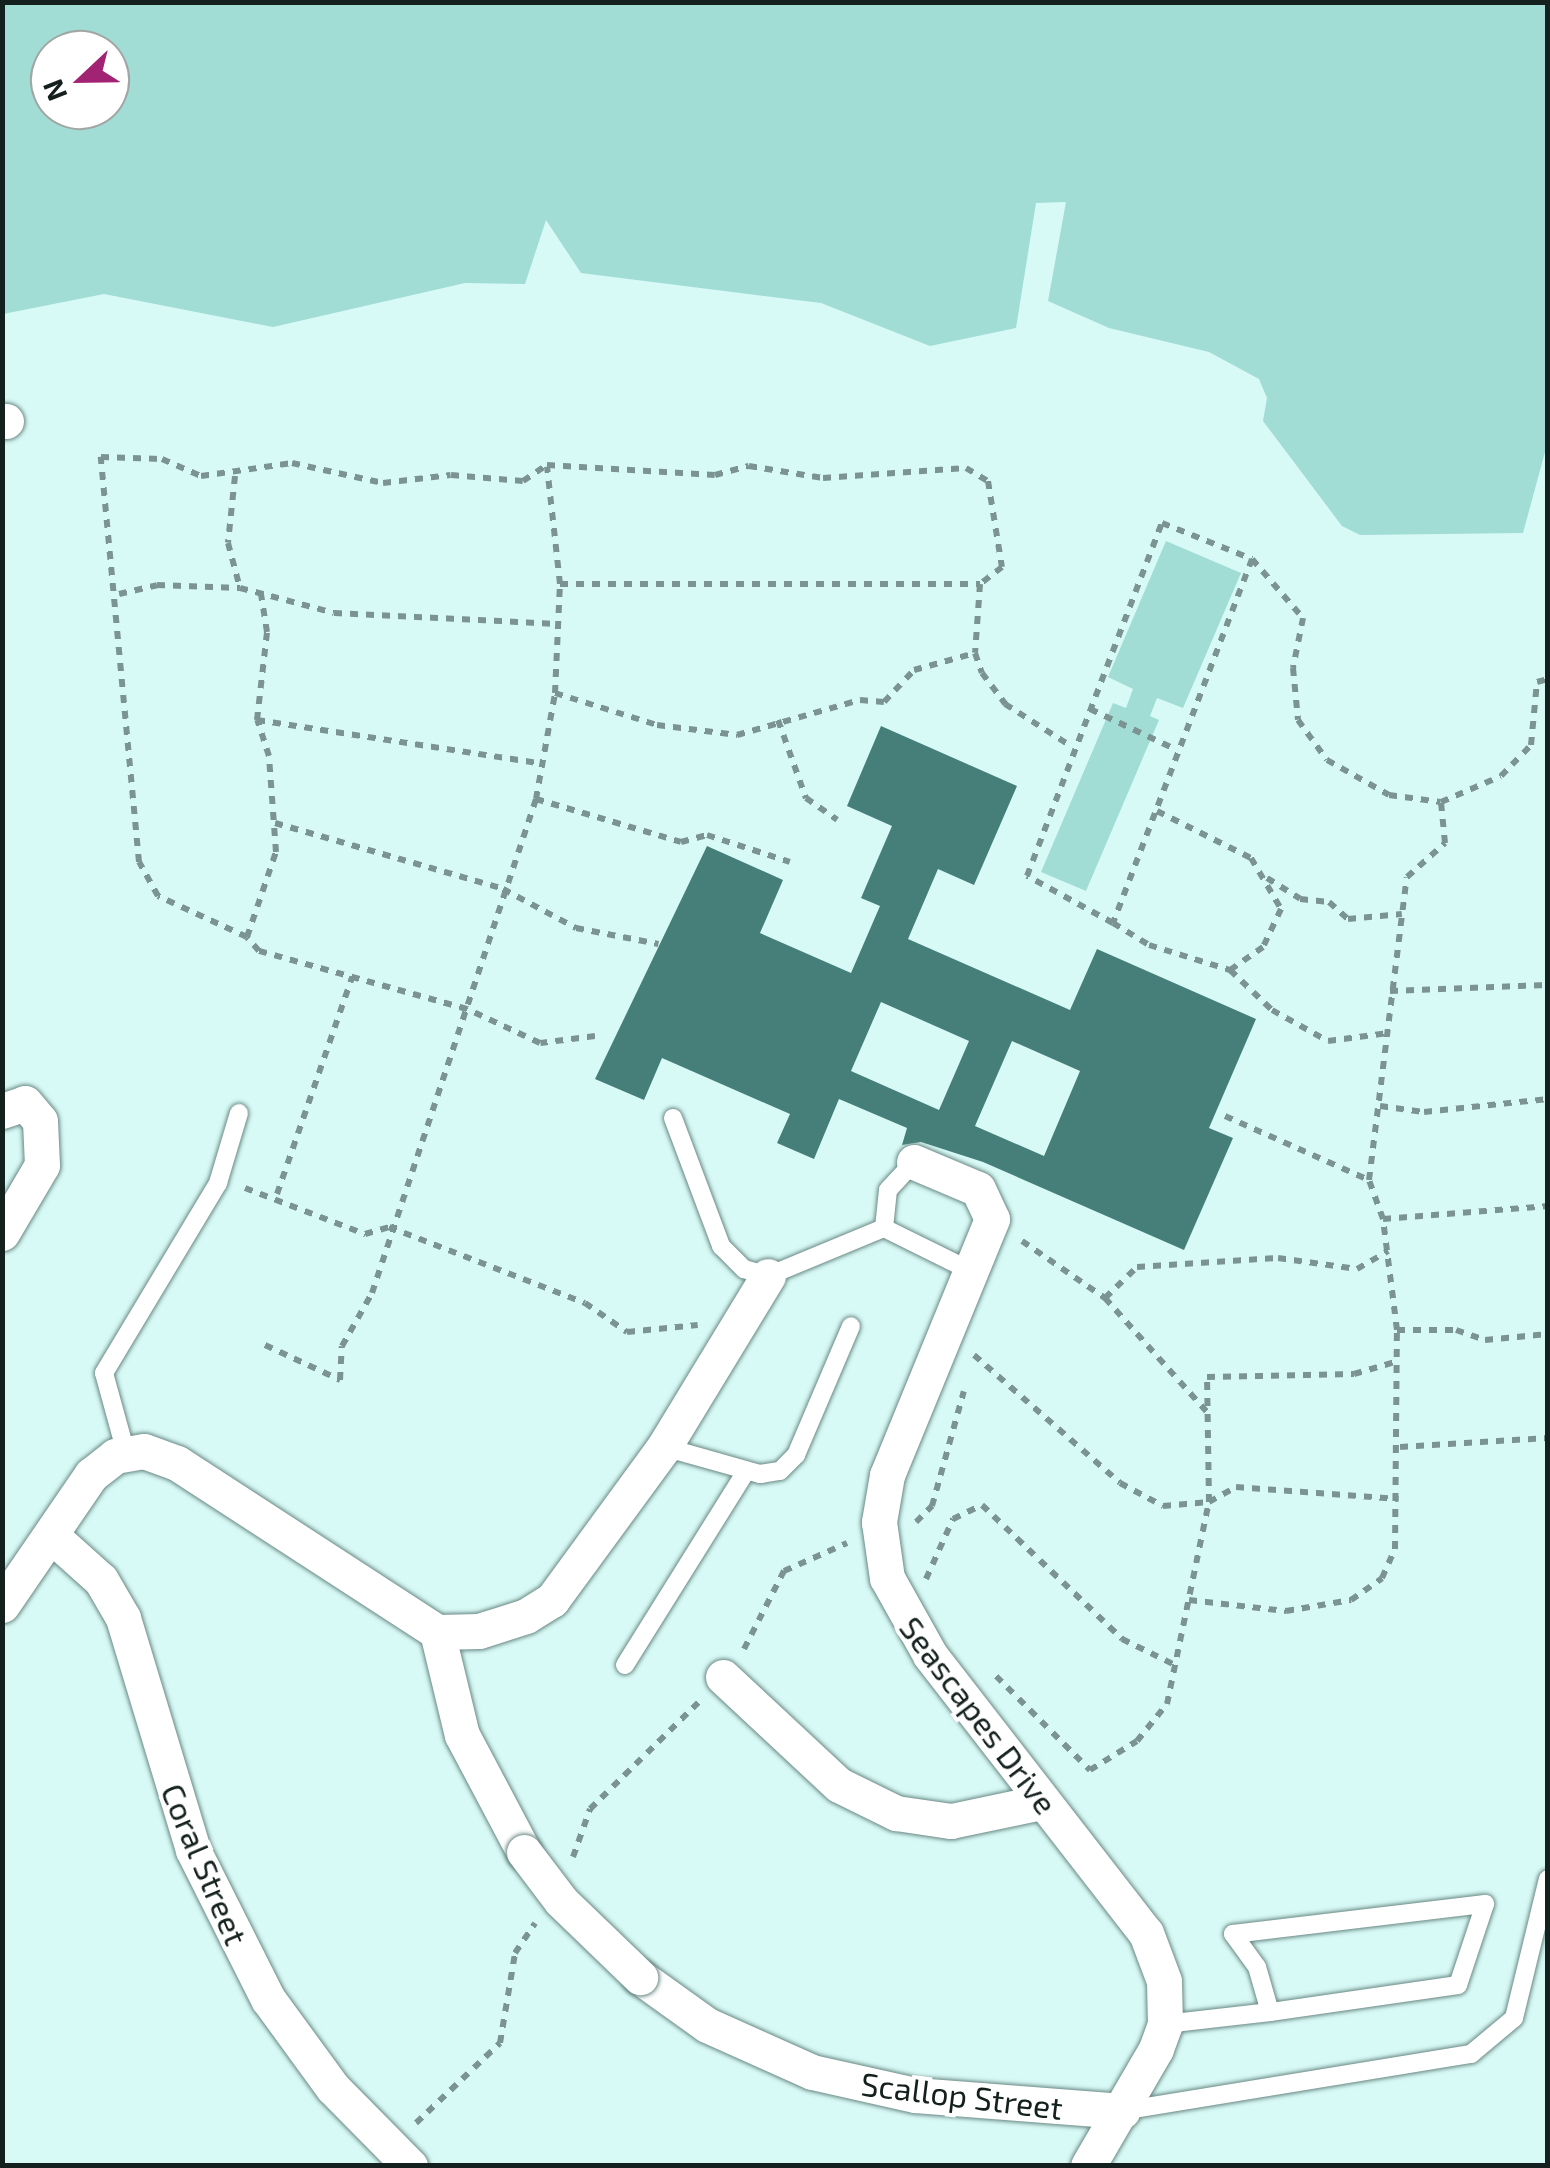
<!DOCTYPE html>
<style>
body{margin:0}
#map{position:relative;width:1550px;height:2168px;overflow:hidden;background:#d8faf6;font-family:"Exo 2",sans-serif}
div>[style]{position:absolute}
.water>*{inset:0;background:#a1dcd5}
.building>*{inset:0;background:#467f79}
.path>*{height:6px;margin-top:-3px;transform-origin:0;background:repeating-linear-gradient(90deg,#7c9491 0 8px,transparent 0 16px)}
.roads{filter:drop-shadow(0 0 2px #698884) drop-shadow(0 0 2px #698884)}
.lane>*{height:18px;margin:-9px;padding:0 9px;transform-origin:9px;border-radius:9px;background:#fff}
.street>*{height:35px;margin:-17.5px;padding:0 17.5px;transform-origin:17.5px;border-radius:17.5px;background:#fff}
.bridges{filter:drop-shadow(0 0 2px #698884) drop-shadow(0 0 2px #698884)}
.street-bridge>*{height:35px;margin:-17.5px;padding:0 17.5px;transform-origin:17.5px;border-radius:17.5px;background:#fff}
span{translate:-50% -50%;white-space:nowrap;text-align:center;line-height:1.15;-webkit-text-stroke:8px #fff;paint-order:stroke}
.street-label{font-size:32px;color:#13201e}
.frame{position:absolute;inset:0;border:5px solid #13201e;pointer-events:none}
.north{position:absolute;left:30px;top:30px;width:100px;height:100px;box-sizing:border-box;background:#fff;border:2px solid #a1a6a5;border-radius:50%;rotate:248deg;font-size:28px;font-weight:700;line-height:40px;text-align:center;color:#13201e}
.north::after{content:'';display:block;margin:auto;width:35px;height:45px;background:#a22273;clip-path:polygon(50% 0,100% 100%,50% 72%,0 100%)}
</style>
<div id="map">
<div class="water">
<i style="clip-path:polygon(evenodd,2px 3px,1547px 3px,1548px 441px,1523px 533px,1360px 535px,1342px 526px,1263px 421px,1267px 398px,1259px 379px,1209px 352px,1109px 328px,1048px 301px,1066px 202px,1036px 203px,1016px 328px,930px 346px,821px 303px,581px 273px,546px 220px,525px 284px,465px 283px,273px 327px,104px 294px,3px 314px,2px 3px,50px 50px,110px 50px,110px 110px,50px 110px,50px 50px)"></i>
<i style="clip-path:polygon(1166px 541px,1241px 573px,1183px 708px,1157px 698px,1150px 716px,1159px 720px,1086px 891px,1041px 872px,1113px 703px,1126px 708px,1133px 689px,1108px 677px)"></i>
</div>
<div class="building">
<i style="clip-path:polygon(evenodd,881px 726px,1017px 786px,974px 885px,938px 869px,908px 939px,1070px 1010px,1097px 949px,1256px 1019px,1209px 1128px,1233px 1138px,1184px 1250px,983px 1162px,921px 1142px,902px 1145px,907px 1128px,839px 1099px,814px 1159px,777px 1143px,790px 1114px,662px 1058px,644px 1100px,595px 1079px,707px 846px,783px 880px,760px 933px,851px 973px,880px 906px,861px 898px,892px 826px,847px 806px,881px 726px,881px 1002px,969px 1041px,939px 1110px,851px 1071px,881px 1002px,881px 726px,1012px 1041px,1080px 1071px,1044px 1156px,975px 1126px,1012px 1041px)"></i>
</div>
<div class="path">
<i style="left:235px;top:476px;width:67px;rotate:96deg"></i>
<i style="left:228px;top:543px;width:47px;rotate:75.1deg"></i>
<i style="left:1162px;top:523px;width:97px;rotate:21.8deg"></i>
<i style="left:1252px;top:559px;width:390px;rotate:110.9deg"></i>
<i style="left:1113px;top:923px;width:98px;rotate:-151.3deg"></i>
<i style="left:1027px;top:876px;width:378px;rotate:-69.1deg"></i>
<i style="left:1252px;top:559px;width:78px;rotate:49.2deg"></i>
<i style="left:1303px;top:618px;width:51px;rotate:101.3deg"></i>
<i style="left:1293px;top:668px;width:52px;rotate:84.5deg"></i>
<i style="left:1298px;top:720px;width:49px;rotate:54.1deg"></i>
<i style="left:1327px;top:760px;width:71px;rotate:29.4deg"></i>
<i style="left:1389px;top:795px;width:52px;rotate:7.7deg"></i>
<i style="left:1441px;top:802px;width:65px;rotate:-23.4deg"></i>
<i style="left:1501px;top:776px;width:43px;rotate:-45.9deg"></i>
<i style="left:1531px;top:745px;width:63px;rotate:-84.6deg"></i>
<i style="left:1537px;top:682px;width:11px;rotate:-15deg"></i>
<i style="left:560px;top:584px;width:420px"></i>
<i style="left:119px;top:594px;width:39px;rotate:-13deg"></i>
<i style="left:157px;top:585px;width:83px;rotate:2.1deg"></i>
<i style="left:240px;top:588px;width:97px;rotate:14.9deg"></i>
<i style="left:334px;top:613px;width:223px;rotate:2.8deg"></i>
<i style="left:555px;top:693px;width:107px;rotate:17.4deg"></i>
<i style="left:657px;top:725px;width:81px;rotate:7.1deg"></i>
<i style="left:737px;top:735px;width:128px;rotate:-15.9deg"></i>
<i style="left:860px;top:700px;width:24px;rotate:5deg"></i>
<i style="left:884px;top:702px;width:44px;rotate:-46.8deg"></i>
<i style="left:914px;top:670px;width:63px;rotate:-15.6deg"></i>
<i style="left:1090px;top:709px;width:92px;rotate:25.2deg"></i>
<i style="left:257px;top:720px;width:284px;rotate:8.7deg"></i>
<i style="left:778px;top:720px;width:83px;rotate:70.3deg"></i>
<i style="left:806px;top:798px;width:38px;rotate:35deg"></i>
<i style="left:536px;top:799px;width:151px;rotate:16.5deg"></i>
<i style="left:681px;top:842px;width:27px;rotate:-15deg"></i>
<i style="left:707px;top:835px;width:87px;rotate:18deg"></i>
<i style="left:1157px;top:811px;width:105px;rotate:26.6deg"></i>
<i style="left:1251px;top:858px;width:59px;rotate:59.5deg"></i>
<i style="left:1281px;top:909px;width:42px;rotate:115.3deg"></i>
<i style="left:1263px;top:947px;width:40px;rotate:145.1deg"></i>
<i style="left:275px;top:823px;width:237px;rotate:16.1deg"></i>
<i style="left:503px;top:889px;width:83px;rotate:28.1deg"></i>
<i style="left:576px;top:928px;width:84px;rotate:11deg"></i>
<i style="left:1267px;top:878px;width:39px;rotate:32deg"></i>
<i style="left:1300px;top:899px;width:29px;rotate:6deg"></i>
<i style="left:1329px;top:902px;width:25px;rotate:42deg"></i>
<i style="left:1348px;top:919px;width:54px;rotate:-5.3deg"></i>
<i style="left:1113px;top:923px;width:42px;rotate:31.4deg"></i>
<i style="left:1149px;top:945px;width:85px;rotate:17.2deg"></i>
<i style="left:1230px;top:970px;width:58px;rotate:43.6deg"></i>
<i style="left:1272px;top:1010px;width:64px;rotate:29deg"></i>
<i style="left:1328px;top:1041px;width:61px;rotate:-7.6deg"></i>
<i style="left:247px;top:937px;width:90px;rotate:-71.2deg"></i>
<i style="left:276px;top:852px;width:96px;rotate:-94.2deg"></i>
<i style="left:269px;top:756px;width:38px;rotate:-108deg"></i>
<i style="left:257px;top:720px;width:89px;rotate:-83.5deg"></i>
<i style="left:267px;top:632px;width:39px;rotate:-99deg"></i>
<i style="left:1390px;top:991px;width:158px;rotate:-2.2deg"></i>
<i style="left:595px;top:1036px;width:55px;rotate:172.7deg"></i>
<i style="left:540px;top:1043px;width:81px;rotate:-155deg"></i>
<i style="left:467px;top:1009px;width:216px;rotate:-164.4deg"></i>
<i style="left:259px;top:951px;width:18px;rotate:-131deg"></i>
<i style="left:247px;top:937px;width:98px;rotate:-155.3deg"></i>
<i style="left:158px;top:896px;width:39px;rotate:-119deg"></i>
<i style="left:139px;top:862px;width:407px;rotate:-95.4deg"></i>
<i style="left:101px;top:457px;width:61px;rotate:1.9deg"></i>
<i style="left:162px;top:459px;width:43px;rotate:23.6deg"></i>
<i style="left:201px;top:476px;width:92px;rotate:-8.1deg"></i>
<i style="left:292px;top:463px;width:93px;rotate:12.4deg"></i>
<i style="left:383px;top:483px;width:68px;rotate:-6.7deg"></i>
<i style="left:451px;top:475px;width:72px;rotate:4.8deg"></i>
<i style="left:523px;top:481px;width:29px;rotate:-34deg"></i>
<i style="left:547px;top:465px;width:168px;rotate:3.4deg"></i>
<i style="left:715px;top:475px;width:35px;rotate:-15deg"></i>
<i style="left:749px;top:466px;width:75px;rotate:9.2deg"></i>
<i style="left:823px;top:478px;width:143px;rotate:-4deg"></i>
<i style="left:966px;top:468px;width:26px;rotate:31deg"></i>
<i style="left:988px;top:481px;width:87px;rotate:80.8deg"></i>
<i style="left:1002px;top:567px;width:28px;rotate:142deg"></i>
<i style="left:980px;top:584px;width:69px;rotate:94.1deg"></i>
<i style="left:975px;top:653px;width:21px;rotate:71deg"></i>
<i style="left:982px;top:673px;width:39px;rotate:53deg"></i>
<i style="left:1005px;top:704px;width:78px;rotate:32.5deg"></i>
<i style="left:1380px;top:1106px;width:44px;rotate:7.8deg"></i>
<i style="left:1424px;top:1112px;width:125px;rotate:-6deg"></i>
<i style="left:1225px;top:1116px;width:158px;rotate:24deg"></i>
<i style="left:245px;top:1188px;width:129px;rotate:21deg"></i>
<i style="left:365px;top:1234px;width:25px;rotate:-16deg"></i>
<i style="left:389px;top:1227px;width:210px;rotate:21.2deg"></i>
<i style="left:585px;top:1303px;width:51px;rotate:34.6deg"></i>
<i style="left:627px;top:1332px;width:71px;rotate:-5.6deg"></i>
<i style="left:277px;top:1194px;width:230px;rotate:-70.9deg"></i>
<i style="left:1383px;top:1219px;width:166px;rotate:-4.5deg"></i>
<i style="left:1022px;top:1241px;width:101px;rotate:34.5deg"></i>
<i style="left:1105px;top:1298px;width:152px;rotate:48.2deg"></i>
<i style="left:1105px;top:1298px;width:45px;rotate:-44.1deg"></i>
<i style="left:1137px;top:1267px;width:141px;rotate:-3.7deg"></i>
<i style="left:1278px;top:1258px;width:80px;rotate:7.9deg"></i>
<i style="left:1357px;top:1269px;width:36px;rotate:-30deg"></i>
<i style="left:1397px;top:1330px;width:59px"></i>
<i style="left:1456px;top:1330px;width:31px;rotate:19deg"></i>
<i style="left:1485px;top:1340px;width:63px;rotate:-5.4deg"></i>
<i style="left:265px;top:1345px;width:83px;rotate:25deg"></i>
<i style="left:340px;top:1380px;width:34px;rotate:-87deg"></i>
<i style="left:342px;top:1346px;width:61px;rotate:-60.5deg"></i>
<i style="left:372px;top:1293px;width:521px;rotate:-71.63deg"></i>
<i style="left:536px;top:799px;width:108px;rotate:-79.8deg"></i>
<i style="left:555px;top:693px;width:109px;rotate:-87.4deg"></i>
<i style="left:560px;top:584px;width:118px;rotate:-96.3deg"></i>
<i style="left:974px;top:1355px;width:194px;rotate:41.2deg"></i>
<i style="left:1120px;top:1483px;width:49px;rotate:28.1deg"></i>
<i style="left:1163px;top:1506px;width:46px;rotate:-5deg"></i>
<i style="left:1209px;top:1502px;width:31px;rotate:-29deg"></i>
<i style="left:1236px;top:1487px;width:163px;rotate:4.2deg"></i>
<i style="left:1400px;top:1447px;width:148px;rotate:-3.5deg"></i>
<i style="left:916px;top:1522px;width:23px;rotate:-45deg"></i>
<i style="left:932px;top:1506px;width:119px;rotate:-74.5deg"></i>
<i style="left:926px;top:1579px;width:66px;rotate:-65.8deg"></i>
<i style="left:953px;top:1519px;width:32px;rotate:-26deg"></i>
<i style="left:982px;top:1505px;width:194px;rotate:43.7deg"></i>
<i style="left:1122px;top:1639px;width:61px;rotate:26.1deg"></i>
<i style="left:1189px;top:1600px;width:98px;rotate:6.5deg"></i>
<i style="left:1286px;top:1611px;width:66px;rotate:-9.6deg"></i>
<i style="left:1351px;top:1600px;width:38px;rotate:-35deg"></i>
<i style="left:1382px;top:1578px;width:32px;rotate:-66deg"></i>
<i style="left:1395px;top:1549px;width:219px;rotate:-89.5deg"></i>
<i style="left:1397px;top:1330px;width:112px;rotate:-97.2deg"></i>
<i style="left:1383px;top:1219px;width:41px;rotate:-109.7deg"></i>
<i style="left:1369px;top:1180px;width:305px;rotate:-82.9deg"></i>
<i style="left:1407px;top:877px;width:51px;rotate:-41.8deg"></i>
<i style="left:1445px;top:843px;width:41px;rotate:-95.6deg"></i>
<i style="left:744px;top:1649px;width:88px;rotate:-62.9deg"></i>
<i style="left:784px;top:1571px;width:69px;rotate:-24deg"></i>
<i style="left:996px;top:1676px;width:133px;rotate:45deg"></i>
<i style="left:1090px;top:1770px;width:55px;rotate:-31.7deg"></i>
<i style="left:1137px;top:1741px;width:48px;rotate:-51deg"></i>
<i style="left:1167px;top:1704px;width:206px;rotate:-78.3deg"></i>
<i style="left:1209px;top:1502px;width:125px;rotate:-90.9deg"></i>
<i style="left:1207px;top:1377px;width:147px;rotate:-1.2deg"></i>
<i style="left:1354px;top:1374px;width:43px;rotate:-16.3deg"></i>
<i style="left:573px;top:1857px;width:51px;rotate:-70.5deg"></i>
<i style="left:590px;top:1809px;width:156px;rotate:-44.5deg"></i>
<i style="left:416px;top:2123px;width:116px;rotate:-43.6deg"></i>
<i style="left:500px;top:2043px;width:91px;rotate:-80.5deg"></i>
<i style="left:515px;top:1953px;width:36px;rotate:-56deg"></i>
</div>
<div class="roads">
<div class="lane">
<i style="left:673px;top:1118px;width:137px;rotate:69.4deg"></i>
<i style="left:721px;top:1246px;width:33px;rotate:45deg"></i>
<i style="left:744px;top:1269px;width:25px;rotate:16deg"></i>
<i style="left:768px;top:1276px;width:126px;rotate:-22.5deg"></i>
<i style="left:884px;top:1228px;width:38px;rotate:-84deg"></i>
<i style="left:888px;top:1190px;width:38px;rotate:-47deg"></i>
<i style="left:884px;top:1228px;width:95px;rotate:26.3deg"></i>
<i style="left:664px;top:1447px;width:100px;rotate:15.7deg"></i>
<i style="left:760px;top:1474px;width:20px;rotate:-9deg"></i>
<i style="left:780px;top:1471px;width:23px;rotate:-45deg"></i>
<i style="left:796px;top:1455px;width:140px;rotate:-66.9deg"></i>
<i style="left:126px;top:1453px;width:83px;rotate:-105.4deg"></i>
<i style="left:104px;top:1373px;width:222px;rotate:-59deg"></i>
<i style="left:218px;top:1183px;width:73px;rotate:-73.3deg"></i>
<i style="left:625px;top:1665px;width:229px;rotate:-58deg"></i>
<i style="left:1485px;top:1904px;width:85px;rotate:108.4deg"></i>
<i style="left:1458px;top:1985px;width:190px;rotate:171.8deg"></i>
<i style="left:1270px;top:2012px;width:47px;rotate:-106.1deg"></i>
<i style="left:1257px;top:1967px;width:41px;rotate:-126deg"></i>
<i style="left:1233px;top:1934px;width:254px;rotate:-6.8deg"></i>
<i style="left:1165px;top:2024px;width:106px;rotate:-6.5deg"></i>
<i style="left:1122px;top:2111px;width:354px;rotate:-9.3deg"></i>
<i style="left:1471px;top:2054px;width:56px;rotate:-39.9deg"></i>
<i style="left:1514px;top:2018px;width:143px;rotate:-76.3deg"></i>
</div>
<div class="street">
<i style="left:2px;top:421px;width:4px"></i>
<i style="left:2px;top:1111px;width:24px;rotate:-19deg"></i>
<i style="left:25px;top:1103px;width:23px;rotate:50deg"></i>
<i style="left:40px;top:1121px;width:44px;rotate:87.4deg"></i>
<i style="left:42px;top:1165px;width:79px;rotate:120.5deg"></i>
<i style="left:914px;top:1162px;width:69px;rotate:22.9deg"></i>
<i style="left:978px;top:1189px;width:33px;rotate:65deg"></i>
<i style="left:992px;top:1219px;width:277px;rotate:112.3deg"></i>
<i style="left:887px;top:1475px;width:48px;rotate:99.7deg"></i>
<i style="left:879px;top:1522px;width:57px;rotate:81.9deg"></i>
<i style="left:887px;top:1578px;width:88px;rotate:60.8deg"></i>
<i style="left:930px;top:1655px;width:352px;rotate:52.2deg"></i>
<i style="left:1146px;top:1933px;width:51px;rotate:69.4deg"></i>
<i style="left:1164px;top:1981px;width:43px;rotate:88.7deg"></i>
<i style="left:1165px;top:2024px;width:27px;rotate:110deg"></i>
<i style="left:1156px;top:2049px;width:135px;rotate:120.2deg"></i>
<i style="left:53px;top:1537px;width:64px;rotate:41.9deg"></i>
<i style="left:101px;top:1580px;width:44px;rotate:59.9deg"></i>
<i style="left:123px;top:1618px;width:242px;rotate:73.2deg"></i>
<i style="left:193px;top:1850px;width:167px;rotate:63.3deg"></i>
<i style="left:268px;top:1999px;width:110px;rotate:53.9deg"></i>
<i style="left:333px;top:2088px;width:110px;rotate:45.4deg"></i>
<i style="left:2px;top:1605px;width:158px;rotate:-55.6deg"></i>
<i style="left:91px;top:1475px;width:31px;rotate:-38deg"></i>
<i style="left:115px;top:1456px;width:29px;rotate:-10deg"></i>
<i style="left:144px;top:1451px;width:35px;rotate:20deg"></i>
<i style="left:177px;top:1463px;width:310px;rotate:33deg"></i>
<i style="left:437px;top:1632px;width:42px;rotate:-1.4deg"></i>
<i style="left:479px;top:1631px;width:49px;rotate:-17.7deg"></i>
<i style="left:526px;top:1616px;width:31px;rotate:-32deg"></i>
<i style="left:552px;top:1600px;width:190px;rotate:-53.8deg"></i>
<i style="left:664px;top:1447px;width:200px;rotate:-58.7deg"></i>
<i style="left:437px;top:1632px;width:106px;rotate:76.4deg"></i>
<i style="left:462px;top:1735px;width:132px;rotate:62.1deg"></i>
<i style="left:723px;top:1677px;width:158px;rotate:43deg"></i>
<i style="left:839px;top:1785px;width:64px;rotate:26.2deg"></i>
<i style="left:896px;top:1813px;width:56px;rotate:8.3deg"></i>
<i style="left:951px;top:1821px;width:92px;rotate:-11.9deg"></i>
<i style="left:640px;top:1977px;width:82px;rotate:35.6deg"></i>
<i style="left:707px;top:2025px;width:115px;rotate:24.1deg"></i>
<i style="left:812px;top:2072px;width:106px;rotate:12.6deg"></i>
<i style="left:915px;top:2095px;width:208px;rotate:4.4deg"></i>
</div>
</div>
<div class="bridges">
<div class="street-bridge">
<i style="left:524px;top:1852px;width:61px;rotate:52.9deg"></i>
<i style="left:561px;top:1901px;width:110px;rotate:43.9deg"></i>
</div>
</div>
<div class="street-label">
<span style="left:979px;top:1715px;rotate:53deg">Seascapes Drive</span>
<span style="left:205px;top:1864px;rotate:67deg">Coral Street</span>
<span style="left:962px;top:2095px;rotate:7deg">Scallop Street</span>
</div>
<div class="frame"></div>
<div class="north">N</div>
</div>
